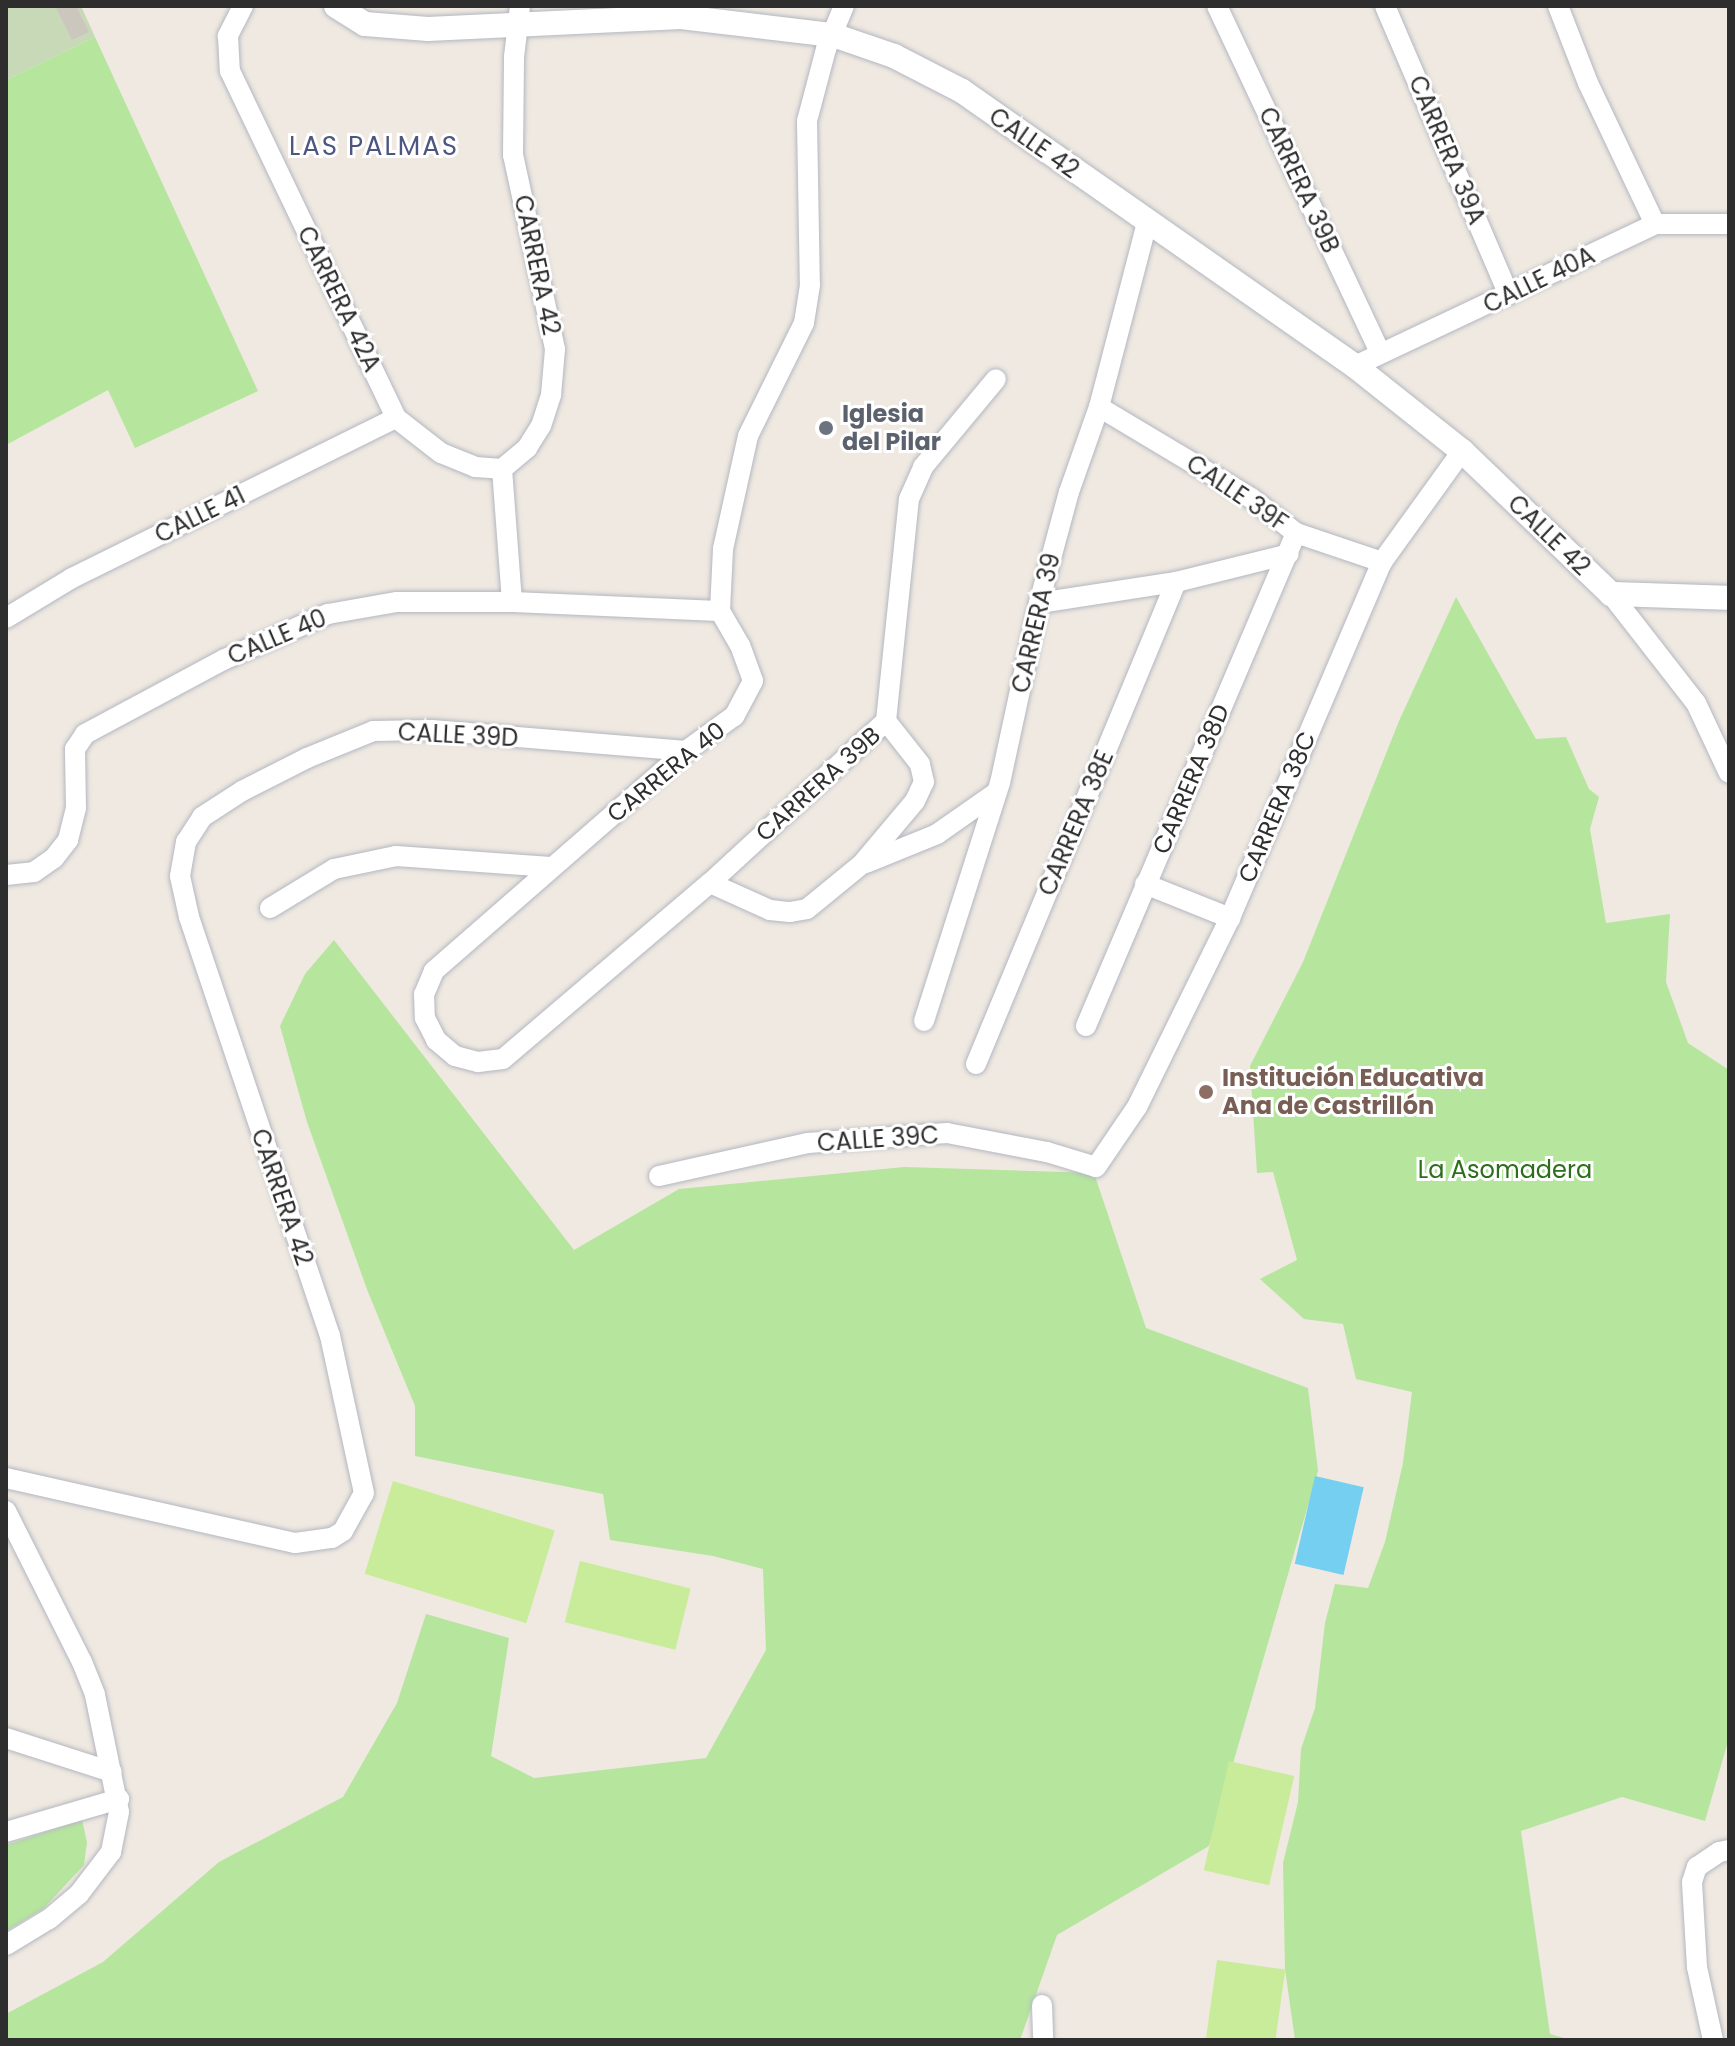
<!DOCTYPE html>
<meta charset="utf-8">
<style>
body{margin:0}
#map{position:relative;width:1735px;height:2046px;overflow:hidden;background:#efe9e1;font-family:Poppins,sans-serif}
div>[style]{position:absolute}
.green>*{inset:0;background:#b6e59e}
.cemetery>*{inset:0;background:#c8d9b8}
.pitch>*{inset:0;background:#c9ec9a;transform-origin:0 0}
.water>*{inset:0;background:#75cff0;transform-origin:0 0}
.building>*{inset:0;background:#cbc7bf}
.roads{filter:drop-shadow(0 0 2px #b4b7c1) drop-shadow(0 0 2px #b4b7c1)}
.minor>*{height:20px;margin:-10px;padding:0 10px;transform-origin:10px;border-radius:10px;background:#fff}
.tertiary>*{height:24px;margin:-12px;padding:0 12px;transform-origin:12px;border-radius:12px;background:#fff}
.dots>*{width:22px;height:22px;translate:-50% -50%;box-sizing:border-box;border:4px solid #fff;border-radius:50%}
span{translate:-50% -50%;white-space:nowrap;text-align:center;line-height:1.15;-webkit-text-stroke:6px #fff;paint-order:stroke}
.street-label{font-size:24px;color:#2e2e2e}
.worship-label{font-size:24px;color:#5b616d;font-weight:700}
.left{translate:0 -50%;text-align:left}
.education-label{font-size:24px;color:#785e54;font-weight:700}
.park-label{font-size:24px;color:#2c6e1b}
.neighbourhood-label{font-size:26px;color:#4d5680;letter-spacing:2px}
.frame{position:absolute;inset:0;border:8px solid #2e2e2e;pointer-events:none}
</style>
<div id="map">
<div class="green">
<i style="clip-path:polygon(95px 37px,258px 391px,135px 448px,108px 390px,6px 445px,6px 80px)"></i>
<i style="clip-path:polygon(1456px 597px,1536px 739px,1566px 737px,1589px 789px,1599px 797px,1590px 829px,1606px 923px,1670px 914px,1666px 982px,1688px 1043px,1729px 1070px,1729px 1738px,1705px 1821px,1622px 1797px,1521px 1831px,1550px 2034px,1571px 2040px,1295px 2040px,1285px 1969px,1283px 1863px,1298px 1802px,1301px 1749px,1315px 1708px,1325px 1623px,1335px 1584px,1368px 1588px,1385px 1542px,1403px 1463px,1412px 1392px,1356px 1379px,1343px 1324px,1304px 1319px,1260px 1279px,1297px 1260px,1273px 1172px,1257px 1173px,1250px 1066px,1303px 962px,1399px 721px)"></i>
<i style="clip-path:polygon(334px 940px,574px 1250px,679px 1189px,904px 1167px,1094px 1173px,1146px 1328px,1308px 1388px,1318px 1471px,1209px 1846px,1057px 1935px,1020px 2040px,6px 2040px,6px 2014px,103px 1962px,219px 1862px,343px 1797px,397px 1703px,426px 1614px,509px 1638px,491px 1756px,534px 1778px,706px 1758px,766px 1650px,763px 1569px,713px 1556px,610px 1540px,603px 1494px,415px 1456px,415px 1406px,368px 1292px,307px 1122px,280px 1026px,305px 974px)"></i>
<i style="clip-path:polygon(82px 1820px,87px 1842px,84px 1865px,43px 1909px,6px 1931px,6px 1845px)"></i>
</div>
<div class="cemetery">
<i style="clip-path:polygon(6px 6px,81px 6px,95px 37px,6px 80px)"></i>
</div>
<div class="pitch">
<i style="left:393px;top:1481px;width:169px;height:97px;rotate:17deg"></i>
<i style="left:580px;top:1561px;width:114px;height:63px;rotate:14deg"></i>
<i style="left:1229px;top:1761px;width:67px;height:112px;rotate:13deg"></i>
<i style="left:1217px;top:1960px;width:69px;height:80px;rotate:8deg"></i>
</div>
<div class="water">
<i style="left:1315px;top:1476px;width:50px;height:90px;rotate:13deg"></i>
</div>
<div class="building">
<i style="clip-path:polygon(55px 6px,76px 6px,89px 32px,72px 40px)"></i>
</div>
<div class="roads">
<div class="minor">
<i style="left:243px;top:6px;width:34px;rotate:117deg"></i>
<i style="left:228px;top:36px;width:35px;rotate:87deg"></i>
<i style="left:230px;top:71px;width:385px;rotate:64.4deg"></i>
<i style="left:396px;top:418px;width:57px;rotate:37.9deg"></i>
<i style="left:441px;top:453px;width:37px;rotate:22deg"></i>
<i style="left:475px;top:467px;width:27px;rotate:4deg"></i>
<i style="left:844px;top:6px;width:47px;rotate:112.7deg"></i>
<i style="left:826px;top:49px;width:74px;rotate:104.8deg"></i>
<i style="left:807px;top:121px;width:164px;rotate:89deg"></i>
<i style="left:810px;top:285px;width:38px;rotate:99deg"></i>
<i style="left:804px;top:323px;width:126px;rotate:116.4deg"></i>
<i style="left:748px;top:436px;width:116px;rotate:102.5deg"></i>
<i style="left:723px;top:549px;width:62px;rotate:92.8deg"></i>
<i style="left:720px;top:611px;width:39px;rotate:60deg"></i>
<i style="left:740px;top:645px;width:38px;rotate:70deg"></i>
<i style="left:753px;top:681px;width:40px;rotate:118deg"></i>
<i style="left:734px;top:716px;width:59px;rotate:143.9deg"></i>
<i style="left:686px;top:751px;width:335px;rotate:138.9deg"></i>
<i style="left:434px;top:971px;width:25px;rotate:113deg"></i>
<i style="left:424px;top:994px;width:24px;rotate:88deg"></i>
<i style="left:425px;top:1018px;width:25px;rotate:63deg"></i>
<i style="left:436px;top:1040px;width:25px;rotate:40deg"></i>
<i style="left:455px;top:1056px;width:24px;rotate:15deg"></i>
<i style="left:478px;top:1062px;width:25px;rotate:-7deg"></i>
<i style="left:503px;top:1059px;width:272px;rotate:-40.4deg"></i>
<i style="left:710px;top:883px;width:239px;rotate:-42.6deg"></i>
<i style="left:886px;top:721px;width:223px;rotate:-84.1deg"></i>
<i style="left:909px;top:499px;width:35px;rotate:-66deg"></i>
<i style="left:923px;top:467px;width:114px;rotate:-50.3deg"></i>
<i style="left:1217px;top:6px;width:383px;rotate:64.8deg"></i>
<i style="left:1385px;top:6px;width:314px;rotate:66.8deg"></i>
<i style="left:1558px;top:6px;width:83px;rotate:68.7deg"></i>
<i style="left:1588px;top:83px;width:156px;rotate:64.6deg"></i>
<i style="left:1355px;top:366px;width:332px;rotate:-25.3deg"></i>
<i style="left:1655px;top:224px;width:74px"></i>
<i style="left:1099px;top:407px;width:177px;rotate:30.9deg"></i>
<i style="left:1251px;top:498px;width:57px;rotate:37.9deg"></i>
<i style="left:1296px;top:533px;width:91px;rotate:18.6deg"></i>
<i style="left:502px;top:469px;width:33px;rotate:-40deg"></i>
<i style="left:527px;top:448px;width:26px;rotate:-58deg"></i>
<i style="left:541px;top:426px;width:33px;rotate:-72deg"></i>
<i style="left:551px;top:395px;width:46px;rotate:-85deg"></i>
<i style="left:555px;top:349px;width:198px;rotate:-102.2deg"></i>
<i style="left:513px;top:155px;width:98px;rotate:-89.4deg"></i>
<i style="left:514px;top:57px;width:51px;rotate:-83.3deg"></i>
<i style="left:502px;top:469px;width:133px;rotate:85.7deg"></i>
<i style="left:1611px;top:594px;width:138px;rotate:52.1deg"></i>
<i style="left:1696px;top:703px;width:77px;rotate:64.8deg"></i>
<i style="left:1039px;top:603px;width:139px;rotate:-8.7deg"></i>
<i style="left:1176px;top:582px;width:116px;rotate:-13.9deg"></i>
<i style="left:6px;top:618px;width:77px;rotate:-31.2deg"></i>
<i style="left:72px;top:578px;width:361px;rotate:-26.3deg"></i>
<i style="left:866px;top:863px;width:77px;rotate:-22.2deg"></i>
<i style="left:937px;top:834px;width:73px;rotate:-35deg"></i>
<i style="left:6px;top:875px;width:28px;rotate:-6deg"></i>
<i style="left:34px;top:872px;width:24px;rotate:-35deg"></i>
<i style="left:54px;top:858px;width:23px;rotate:-52deg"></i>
<i style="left:68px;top:840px;width:33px;rotate:-76deg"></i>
<i style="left:76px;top:808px;width:59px;rotate:-91deg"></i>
<i style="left:75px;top:749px;width:18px;rotate:-56deg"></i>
<i style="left:85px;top:734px;width:157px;rotate:-28.2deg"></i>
<i style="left:223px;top:660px;width:115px;rotate:-23.7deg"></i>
<i style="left:328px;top:614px;width:70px;rotate:-9.9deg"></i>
<i style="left:397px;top:602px;width:115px"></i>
<i style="left:512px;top:602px;width:208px;rotate:2.5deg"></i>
<i style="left:710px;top:883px;width:66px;rotate:24.2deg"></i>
<i style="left:770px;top:910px;width:20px;rotate:6deg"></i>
<i style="left:790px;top:912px;width:17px;rotate:-10deg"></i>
<i style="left:807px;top:909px;width:71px;rotate:-39.3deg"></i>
<i style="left:862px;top:864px;width:82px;rotate:-49.9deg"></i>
<i style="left:915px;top:801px;width:21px;rotate:-65deg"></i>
<i style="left:924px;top:782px;width:18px;rotate:-103deg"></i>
<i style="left:920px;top:764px;width:55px;rotate:-128.3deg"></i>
<i style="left:1145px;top:884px;width:92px;rotate:21.8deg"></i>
<i style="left:270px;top:908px;width:75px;rotate:-31.4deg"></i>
<i style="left:334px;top:869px;width:63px;rotate:-11.8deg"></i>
<i style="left:396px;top:856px;width:155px;rotate:4.1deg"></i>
<i style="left:924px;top:1021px;width:250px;rotate:-72.3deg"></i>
<i style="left:1000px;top:783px;width:184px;rotate:-77.8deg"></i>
<i style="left:1039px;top:603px;width:115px;rotate:-74.9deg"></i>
<i style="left:1069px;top:492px;width:90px;rotate:-70.6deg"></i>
<i style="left:1099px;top:407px;width:190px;rotate:-75.4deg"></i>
<i style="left:1086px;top:1026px;width:536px;rotate:-66.93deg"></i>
<i style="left:976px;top:1064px;width:522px;rotate:-67.46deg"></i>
<i style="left:659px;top:1176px;width:153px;rotate:-12.5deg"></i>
<i style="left:808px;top:1143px;width:139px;rotate:-4.1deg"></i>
<i style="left:947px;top:1133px;width:102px;rotate:10.8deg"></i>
<i style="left:1047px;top:1152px;width:51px;rotate:17deg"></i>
<i style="left:1096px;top:1167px;width:73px;rotate:-55.7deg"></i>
<i style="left:1137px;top:1107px;width:211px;rotate:-63.8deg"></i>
<i style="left:1230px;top:918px;width:387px;rotate:-66.9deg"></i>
<i style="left:1382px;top:562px;width:137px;rotate:-54.2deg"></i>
<i style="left:6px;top:1478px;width:296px;rotate:12.7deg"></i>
<i style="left:295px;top:1543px;width:37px;rotate:-8deg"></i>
<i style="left:332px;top:1538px;width:13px;rotate:-32deg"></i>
<i style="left:343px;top:1531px;width:43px;rotate:-61.1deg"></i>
<i style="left:364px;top:1493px;width:161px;rotate:-102.2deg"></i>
<i style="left:330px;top:1336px;width:442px;rotate:-108.6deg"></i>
<i style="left:189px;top:917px;width:42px;rotate:-102.4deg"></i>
<i style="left:180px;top:876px;width:35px;rotate:-80deg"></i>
<i style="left:186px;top:842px;width:30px;rotate:-57deg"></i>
<i style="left:202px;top:817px;width:48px;rotate:-33deg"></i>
<i style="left:242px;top:791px;width:73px;rotate:-26.9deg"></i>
<i style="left:307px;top:758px;width:71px;rotate:-22.2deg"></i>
<i style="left:373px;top:731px;width:59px;rotate:-1deg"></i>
<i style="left:432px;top:730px;width:255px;rotate:4.7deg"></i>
<i style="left:6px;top:1511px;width:169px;rotate:63.3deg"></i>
<i style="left:82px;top:1662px;width:35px;rotate:68deg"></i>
<i style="left:95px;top:1695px;width:119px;rotate:78.4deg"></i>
<i style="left:119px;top:1812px;width:41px;rotate:101.3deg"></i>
<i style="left:111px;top:1852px;width:53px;rotate:127.3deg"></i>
<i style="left:79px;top:1894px;width:39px;rotate:140deg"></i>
<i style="left:49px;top:1919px;width:50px;rotate:148.8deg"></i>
<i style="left:6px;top:1738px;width:111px;rotate:17.8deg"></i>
<i style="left:6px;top:1832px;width:118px;rotate:-16.3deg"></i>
<i style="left:1042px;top:2005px;width:35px;rotate:88deg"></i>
<i style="left:1713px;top:2040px;width:75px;rotate:-102.4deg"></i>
<i style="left:1697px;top:1967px;width:85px;rotate:-93.4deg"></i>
<i style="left:1692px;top:1882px;width:16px;rotate:-72deg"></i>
<i style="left:1697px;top:1867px;width:27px;rotate:-34deg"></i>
<i style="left:1719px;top:1852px;width:10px;rotate:-11deg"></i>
</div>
<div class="tertiary">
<i style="left:336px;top:6px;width:34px;rotate:32deg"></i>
<i style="left:365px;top:24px;width:63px;rotate:4.5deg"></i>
<i style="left:428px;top:29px;width:253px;rotate:-2.7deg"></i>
<i style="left:681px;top:17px;width:153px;rotate:6.8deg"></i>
<i style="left:833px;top:35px;width:65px;rotate:19deg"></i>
<i style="left:894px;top:56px;width:76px;rotate:27.2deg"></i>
<i style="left:962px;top:91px;width:480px;rotate:35deg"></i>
<i style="left:1355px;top:366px;width:137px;rotate:38.5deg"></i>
<i style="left:1462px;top:451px;width:207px;rotate:43.8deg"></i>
<i style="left:1611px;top:594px;width:118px;rotate:1.9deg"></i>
</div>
</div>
<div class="dots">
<i style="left:826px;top:428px;background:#6b7280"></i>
<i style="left:1206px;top:1092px;background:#8d6e63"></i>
</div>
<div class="street-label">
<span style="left:1034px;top:143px;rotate:35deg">CALLE 42</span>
<span style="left:1447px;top:150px;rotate:67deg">CARRERA 39A</span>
<span style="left:1299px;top:180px;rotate:65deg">CARRERA 39B</span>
<span style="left:537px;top:265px;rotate:78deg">CARRERA 42</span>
<span style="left:1539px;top:280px;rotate:-26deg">CALLE 40A</span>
<span style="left:339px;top:299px;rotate:64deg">CARRERA 42A</span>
<span style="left:1237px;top:493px;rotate:34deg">CALLE 39F</span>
<span style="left:200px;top:515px;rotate:-26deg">CALLE 41</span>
<span style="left:1549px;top:535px;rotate:44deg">CALLE 42</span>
<span style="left:1036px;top:623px;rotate:-77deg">CARRERA 39</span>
<span style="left:277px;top:637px;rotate:-23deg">CALLE 40</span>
<span style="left:458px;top:735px;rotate:3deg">CALLE 39D</span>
<span style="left:666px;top:772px;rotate:-39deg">CARRERA 40</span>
<span style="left:1191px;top:779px;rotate:-67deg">CARRERA 38D</span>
<span style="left:818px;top:784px;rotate:-42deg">CARRERA 39B</span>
<span style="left:1277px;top:807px;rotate:-67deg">CARRERA 38C</span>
<span style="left:1076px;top:823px;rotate:-67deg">CARRERA 38E</span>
<span style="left:878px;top:1139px;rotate:-4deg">CALLE 39C</span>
<span style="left:282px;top:1197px;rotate:71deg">CARRERA 42</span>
</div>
<div class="worship-label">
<span class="left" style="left:842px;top:428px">Iglesia<br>del Pilar</span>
</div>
<div class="education-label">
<span class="left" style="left:1222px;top:1092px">Institución Educativa<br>Ana de Castrillón</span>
</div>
<div class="park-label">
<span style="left:1505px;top:1170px">La Asomadera</span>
</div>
<div class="neighbourhood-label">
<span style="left:374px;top:147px">LAS PALMAS</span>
</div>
<div class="frame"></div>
</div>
